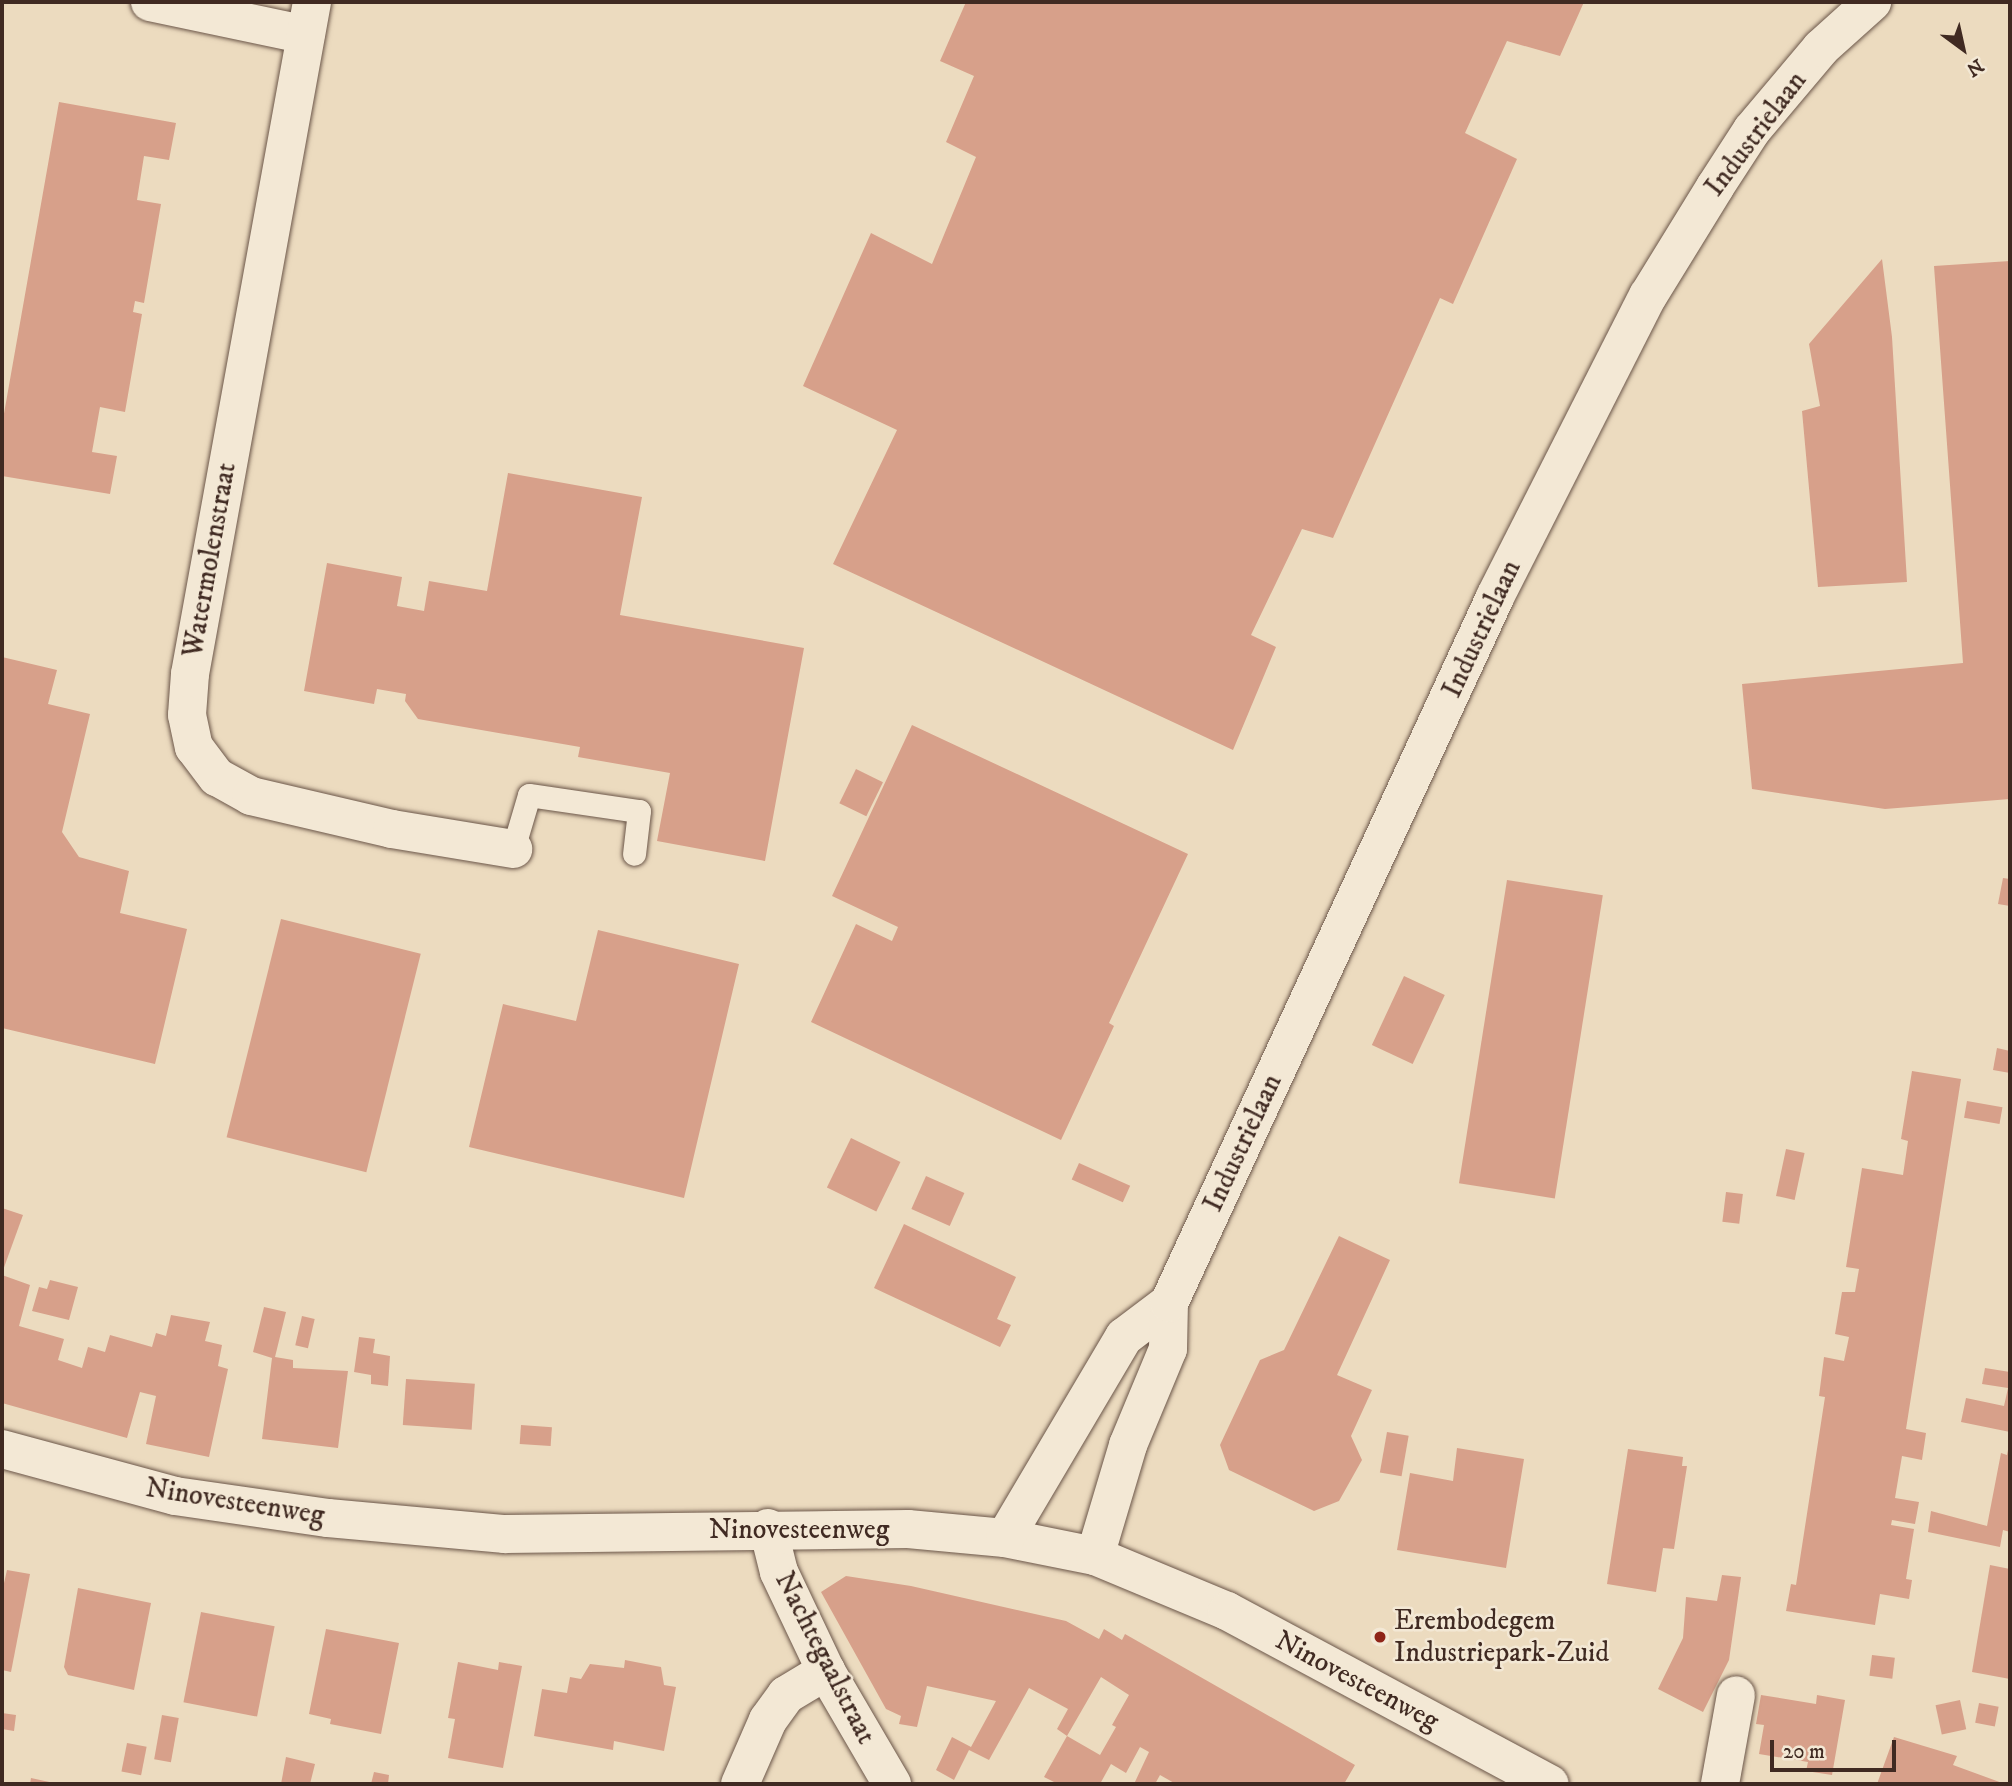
<!DOCTYPE html>
<style>
body{margin:0}
#map{position:relative;width:2012px;height:1786px;overflow:hidden;background:#ecdbbf;font-family:"IM FELL DW Pica",serif}
div>[style]{position:absolute}
.building>*{inset:0;background:#d7a08a;transform-origin:0 0}
.roads{filter:drop-shadow(0 0 2px #6b5649) drop-shadow(0 0 2px #6b5649)}
.lane>*{height:23px;margin:-11.5px;padding:0 11.5px;transform-origin:11.5px;border-radius:11.5px;background:#f3e8d5}
.street>*{height:38px;margin:-19px;padding:0 19px;transform-origin:19px;border-radius:19px;background:#f3e8d5}
.secondary>*{height:38px;margin:-19px;padding:0 19px;transform-origin:19px;border-radius:19px;background:#f3e8d5}
.dots>*{width:19px;height:19px;translate:-50% -50%;box-sizing:border-box;border:4px solid #f3e8d5;border-radius:50%}
span{translate:-50% -50%;white-space:nowrap;text-align:center;line-height:1.15;-webkit-text-stroke:5px #f3e8d5;paint-order:stroke}
.street-label{font-size:28px;color:#402a22}
.poi-label{font-size:28px;color:#402a22}
.left{translate:0 -50%;text-align:left}
.frame{position:absolute;inset:0;border:4px solid #402a22;pointer-events:none}
.north{position:absolute;left:1928px;top:14px;width:70px;height:70px;-webkit-text-stroke:5px #f3e8d5;paint-order:stroke;rotate:147deg;font-size:19px;font-weight:700;line-height:28px;text-align:center;color:#402a22}
.north::after{content:'';display:block;margin:auto;width:24px;height:32px;background:#402a22;clip-path:polygon(50% 0,100% 100%,50% 72%,0 100%)}
.scale{position:absolute;left:1770px;top:1740px;width:126px;height:32px;box-sizing:border-box;border:4px solid #402a22;border-top:0;padding-left:9px;font-size:21px;line-height:24px;white-space:nowrap;color:#402a22;-webkit-text-stroke:5px #f3e8d5;paint-order:stroke}
</style>
<div id="map">
<div class="building">
<i style="clip-path:polygon(966px 2px,1584px 2px,1560px 56px,1507px 41px,1465px 133px,1517px 159px,1453px 304px,1440px 298px,1333px 538px,1302px 529px,1251px 635px,1276px 647px,1233px 750px,833px 564px,897px 430px,803px 386px,871px 233px,932px 264px,976px 157px,946px 142px,974px 76px,940px 61px)"></i>
<i style="clip-path:polygon(59px 102px,176px 123px,169px 160px,144px 156px,137px 200px,161px 204px,144px 303px,135px 301px,133px 312px,142px 314px,125px 412px,100px 407px,92px 452px,117px 456px,110px 494px,2px 476px,2px 425px)"></i>
<i style="clip-path:polygon(1882px 259px,1892px 337px,1907px 582px,1818px 587px,1802px 411px,1820px 406px,1809px 344px)"></i>
<i style="clip-path:polygon(2010px 261px,2010px 799px,1885px 809px,1752px 789px,1742px 684px,1963px 663px,1934px 266px)"></i>
<i style="clip-path:polygon(508px 473px,642px 497px,620px 615px,804px 648px,765px 861px,657px 841px,670px 773px,578px 757px,580px 747px,418px 719px,405px 701px,406px 694px,377px 689px,374px 704px,304px 691px,327px 563px,402px 577px,397px 606px,424px 611px,429px 581px,487px 591px)"></i>
<i style="clip-path:polygon(2px 657px,57px 670px,48px 704px,90px 714px,62px 832px,79px 857px,129px 871px,120px 913px,187px 929px,155px 1064px,2px 1028px)"></i>
<i style="clip-path:polygon(912px 725px,1188px 854px,1109px 1023px,1114px 1026px,1061px 1140px,811px 1022px,856px 924px,892px 941px,898px 927px,832px 896px)"></i>
<i style="left:856px;top:769px;width:30px;height:38px;rotate:26deg"></i>
<i style="clip-path:polygon(2003px 878px,2010px 879px,2010px 906px,1998px 904px)"></i>
<i style="left:1507px;top:880px;width:97px;height:307px;rotate:9deg"></i>
<i style="left:281px;top:919px;width:144px;height:225px;rotate:14deg"></i>
<i style="clip-path:polygon(598px 930px,739px 964px,684px 1198px,469px 1147px,503px 1004px,576px 1021px)"></i>
<i style="left:1404px;top:976px;width:45px;height:76px;rotate:25deg"></i>
<i style="clip-path:polygon(1997px 1048px,2010px 1051px,2010px 1073px,1993px 1070px)"></i>
<i style="clip-path:polygon(1912px 1071px,1961px 1079px,1906px 1429px,1926px 1433px,1922px 1460px,1902px 1456px,1895px 1498px,1919px 1502px,1915px 1524px,1892px 1520px,1891px 1525px,1914px 1529px,1906px 1579px,1912px 1580px,1909px 1599px,1880px 1594px,1875px 1625px,1786px 1611px,1791px 1584px,1796px 1585px,1825px 1397px,1819px 1396px,1824px 1357px,1844px 1361px,1849px 1337px,1835px 1334px,1842px 1292px,1855px 1292px,1859px 1269px,1846px 1267px,1862px 1168px,1903px 1175px,1908px 1141px,1901px 1139px)"></i>
<i style="left:1967px;top:1101px;width:36px;height:17px;rotate:10deg"></i>
<i style="left:851px;top:1138px;width:55px;height:55px;rotate:26deg"></i>
<i style="left:1786px;top:1149px;width:19px;height:48px;rotate:12deg"></i>
<i style="left:1079px;top:1163px;width:56px;height:18px;rotate:24deg"></i>
<i style="left:926px;top:1176px;width:42px;height:36px;rotate:24deg"></i>
<i style="left:1726px;top:1192px;width:17px;height:30px;rotate:7deg"></i>
<i style="clip-path:polygon(2px 1208px,23px 1215px,2px 1273px)"></i>
<i style="clip-path:polygon(904px 1224px,1016px 1277px,997px 1319px,1011px 1325px,1000px 1347px,874px 1288px)"></i>
<i style="clip-path:polygon(1339px 1236px,1390px 1260px,1337px 1375px,1372px 1390px,1351px 1436px,1362px 1460px,1339px 1501px,1314px 1511px,1229px 1470px,1220px 1445px,1260px 1360px,1284px 1350px)"></i>
<i style="clip-path:polygon(2px 1275px,30px 1285px,19px 1326px,64px 1339px,58px 1360px,82px 1368px,88px 1347px,105px 1352px,110px 1335px,152px 1347px,156px 1333px,166px 1336px,171px 1315px,210px 1322px,205px 1341px,222px 1345px,218px 1366px,228px 1369px,209px 1457px,146px 1444px,156px 1396px,140px 1392px,127px 1438px,2px 1403px)"></i>
<i style="clip-path:polygon(50px 1280px,78px 1287px,69px 1320px,32px 1311px,39px 1287px,47px 1289px)"></i>
<i style="clip-path:polygon(264px 1307px,286px 1312px,275px 1357px,293px 1360px,293px 1368px,348px 1371px,338px 1448px,262px 1439px,272px 1358px,253px 1352px)"></i>
<i style="left:302px;top:1316px;width:13px;height:30px;rotate:13deg"></i>
<i style="clip-path:polygon(359px 1337px,375px 1339px,373px 1353px,390px 1356px,388px 1386px,371px 1384px,371px 1375px,354px 1372px)"></i>
<i style="clip-path:polygon(1985px 1368px,2010px 1372px,2010px 1432px,1961px 1422px,1966px 1398px,2004px 1406px,2008px 1388px,1982px 1384px)"></i>
<i style="left:406px;top:1379px;width:69px;height:46px;rotate:4deg"></i>
<i style="left:521px;top:1425px;width:31px;height:19px;rotate:4deg"></i>
<i style="left:1387px;top:1432px;width:22px;height:41px;rotate:10deg"></i>
<i style="clip-path:polygon(2009px 1444px,2010px 1532px,2003px 1530px,2000px 1547px,1928px 1532px,1931px 1511px,1987px 1526px,2001px 1453px,2007px 1455px)"></i>
<i style="clip-path:polygon(1457px 1448px,1524px 1459px,1506px 1568px,1397px 1550px,1410px 1473px,1453px 1481px)"></i>
<i style="clip-path:polygon(1628px 1449px,1683px 1457px,1682px 1466px,1687px 1466px,1674px 1549px,1663px 1548px,1656px 1592px,1607px 1584px)"></i>
<i style="clip-path:polygon(1990px 1565px,2010px 1569px,2010px 1679px,1972px 1672px)"></i>
<i style="clip-path:polygon(7px 1570px,30px 1574px,11px 1672px,2px 1670px,2px 1592px)"></i>
<i style="clip-path:polygon(1722px 1575px,1741px 1577px,1729px 1660px,1703px 1712px,1658px 1689px,1683px 1638px,1686px 1597px,1717px 1601px)"></i>
<i style="clip-path:polygon(846px 1576px,911px 1586px,1066px 1621px,1099px 1639px,1104px 1629px,1122px 1640px,1125px 1634px,1355px 1765px,1344px 1784px,1176px 1784px,1160px 1775px,1155px 1784px,1134px 1784px,1149px 1752px,1140px 1747px,1126px 1773px,1111px 1764px,1100px 1784px,1058px 1784px,1044px 1777px,1067px 1736px,1100px 1755px,1116px 1727px,1112px 1725px,1129px 1695px,1101px 1677px,1067px 1736px,1057px 1729px,1068px 1709px,1029px 1688px,989px 1760px,969px 1750px,954px 1780px,936px 1770px,952px 1737px,971px 1747px,996px 1701px,927px 1686px,917px 1727px,899px 1724px,901px 1716px,886px 1709px,821px 1592px)"></i>
<i style="clip-path:polygon(78px 1588px,151px 1603px,134px 1690px,68px 1675px,64px 1667px)"></i>
<i style="left:201px;top:1612px;width:75px;height:92px;rotate:11deg"></i>
<i style="clip-path:polygon(326px 1629px,399px 1643px,381px 1734px,330px 1724px,331px 1719px,309px 1714px)"></i>
<i style="left:1872px;top:1655px;width:23px;height:21px;rotate:7deg"></i>
<i style="clip-path:polygon(625px 1660px,661px 1667px,664px 1685px,676px 1687px,664px 1751px,614px 1741px,613px 1750px,534px 1736px,542px 1689px,567px 1693px,570px 1677px,581px 1679px,590px 1664px,624px 1668px)"></i>
<i style="clip-path:polygon(458px 1662px,498px 1670px,499px 1662px,522px 1666px,503px 1768px,448px 1758px,455px 1719px,448px 1718px)"></i>
<i style="clip-path:polygon(1761px 1695px,1816px 1704px,1817px 1695px,1845px 1700px,1832px 1775px,1806px 1771px,1808px 1762px,1759px 1754px,1764px 1725px,1756px 1724px)"></i>
<i style="left:1960px;top:1700px;width:30px;height:25px;rotate:78deg"></i>
<i style="left:1979px;top:1703px;width:20px;height:20px;rotate:11deg"></i>
<i style="clip-path:polygon(2px 1713px,16px 1715px,14px 1731px,2px 1729px)"></i>
<i style="left:162px;top:1715px;width:17px;height:45px;rotate:10deg"></i>
<i style="clip-path:polygon(1894px 1737px,1957px 1756px,1953px 1765px,2005px 1784px,1877px 1784px)"></i>
<i style="left:127px;top:1743px;width:20px;height:29px;rotate:11deg"></i>
<i style="clip-path:polygon(286px 1757px,315px 1764px,310px 1784px,281px 1784px)"></i>
<i style="clip-path:polygon(374px 1772px,389px 1775px,388px 1784px,371px 1784px)"></i>
<i style="clip-path:polygon(31px 1778px,54px 1783px,54px 1784px,30px 1784px)"></i>
</div>
<div class="roads">
<div class="lane">
<i style="left:513px;top:849px;width:56px;rotate:-73.5deg"></i>
<i style="left:529px;top:795px;width:111px;rotate:8.3deg"></i>
<i style="left:639px;top:811px;width:43px;rotate:96.6deg"></i>
</div>
<div class="street">
<i style="left:150px;top:2px;width:159px;rotate:11.9deg"></i>
<i style="left:312px;top:2px;width:683px;rotate:100.29deg"></i>
<i style="left:190px;top:674px;width:41px;rotate:94.2deg"></i>
<i style="left:187px;top:715px;width:33px;rotate:78deg"></i>
<i style="left:194px;top:747px;width:38px;rotate:53deg"></i>
<i style="left:217px;top:777px;width:39px;rotate:29deg"></i>
<i style="left:251px;top:796px;width:145px;rotate:13.2deg"></i>
<i style="left:392px;top:829px;width:123px;rotate:9.4deg"></i>
<i style="left:768px;top:1528px;width:45px;rotate:76deg"></i>
<i style="left:779px;top:1572px;width:110px;rotate:64.6deg"></i>
<i style="left:826px;top:1671px;width:131px;rotate:59.7deg"></i>
<i style="left:740px;top:1784px;width:70px;rotate:-66.4deg"></i>
<i style="left:768px;top:1720px;width:31px;rotate:-54deg"></i>
<i style="left:786px;top:1695px;width:47px;rotate:-31deg"></i>
<i style="left:1720px;top:1784px;width:90px;rotate:-79.8deg"></i>
</div>
<div class="secondary">
<i style="left:2px;top:1449px;width:179px;rotate:15.2deg"></i>
<i style="left:175px;top:1496px;width:155px;rotate:8.2deg"></i>
<i style="left:328px;top:1518px;width:178px;rotate:5.2deg"></i>
<i style="left:505px;top:1534px;width:403px;rotate:-0.7deg"></i>
<i style="left:908px;top:1529px;width:97px;rotate:5.3deg"></i>
<i style="left:1005px;top:1538px;width:92px;rotate:11.3deg"></i>
<i style="left:1095px;top:1556px;width:143px;rotate:22.6deg"></i>
<i style="left:1227px;top:1611px;width:366px;rotate:28.2deg"></i>
<i style="left:1005px;top:1538px;width:234px;rotate:-59.4deg"></i>
<i style="left:1124px;top:1337px;width:56px;rotate:-37.1deg"></i>
<i style="left:1095px;top:1556px;width:116px;rotate:-73.4deg"></i>
<i style="left:1128px;top:1445px;width:104px;rotate:-67.4deg"></i>
<i style="left:1168px;top:1349px;width:46px;rotate:-88.8deg"></i>
<i style="left:1169px;top:1303px;width:778px;rotate:-65.21deg"></i>
<i style="left:1495px;top:597px;width:338px;rotate:-63.1deg"></i>
<i style="left:1648px;top:296px;width:128px;rotate:-58.4deg"></i>
<i style="left:1715px;top:187px;width:68px;rotate:-57deg"></i>
<i style="left:1752px;top:130px;width:107px;rotate:-49.9deg"></i>
<i style="left:1821px;top:48px;width:69px;rotate:-42deg"></i>
</div>
</div>
<div class="dots">
<i style="left:1380px;top:1637px;background:#8f2418"></i>
</div>
<div class="street-label">
<span style="left:1756px;top:134px;rotate:-53deg">Industrielaan</span>
<span style="left:210px;top:560px;rotate:-80deg">Watermolenstraat</span>
<span style="left:1482px;top:629px;rotate:-65deg">Industrielaan</span>
<span style="left:1243px;top:1143px;rotate:-65deg">Industrielaan</span>
<span style="left:235px;top:1502px;rotate:9deg">Ninovesteenweg</span>
<span style="left:799px;top:1530px">Ninovesteenweg</span>
<span style="left:825px;top:1658px;rotate:63deg">Nachtegaalstraat</span>
<span style="left:1357px;top:1681px;rotate:28deg">Ninovesteenweg</span>
</div>
<div class="poi-label">
<span class="left" style="left:1394px;top:1637px">Erembodegem<br>Industriepark-Zuid</span>
</div>
<div class="frame"></div>
<div class="north">N</div>
<div class="scale">20 m</div>
</div>
